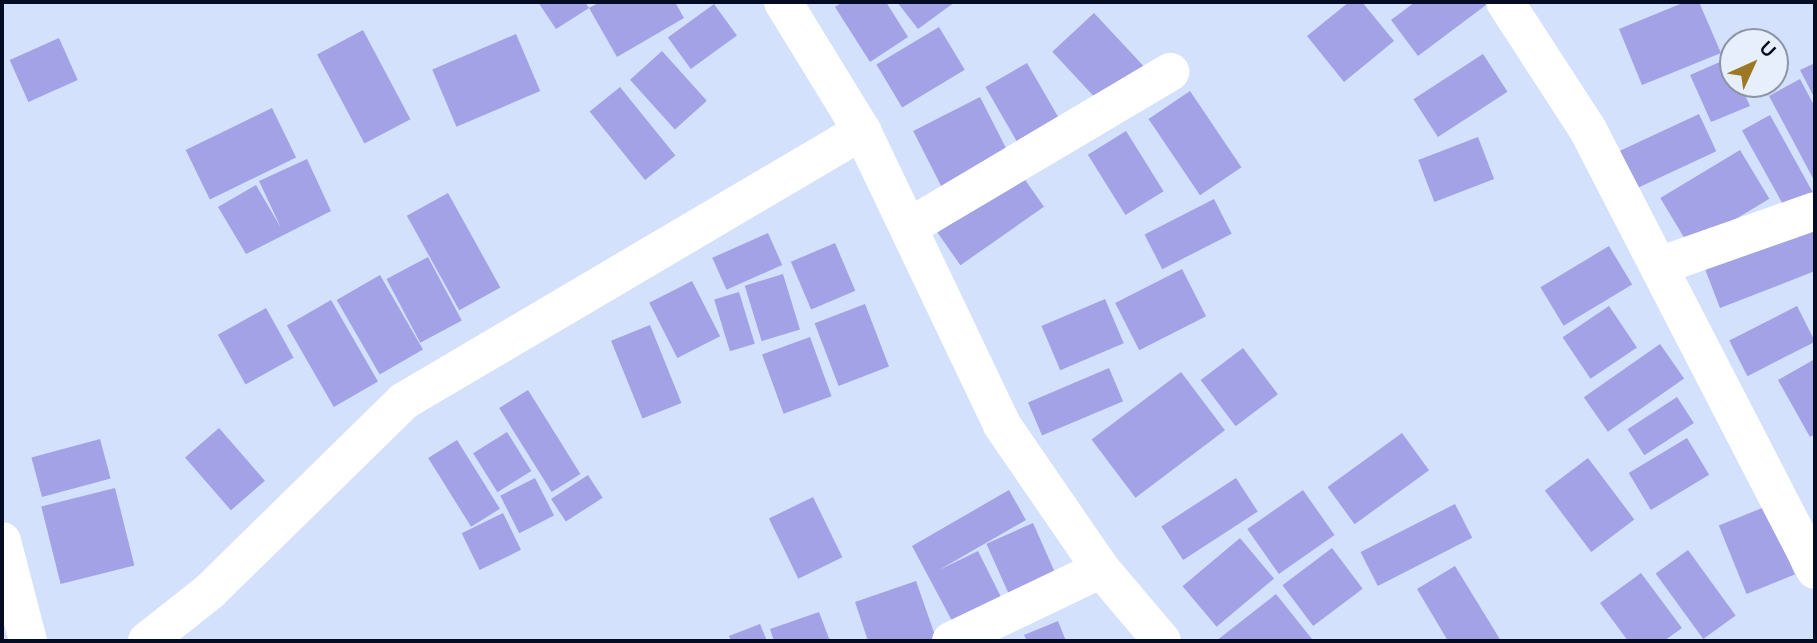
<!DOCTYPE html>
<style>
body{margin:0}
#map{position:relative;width:1817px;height:643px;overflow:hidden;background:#d4e1fc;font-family:Cabin,sans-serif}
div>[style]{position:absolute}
.building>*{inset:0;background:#a3a2e7;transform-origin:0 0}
.minor>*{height:38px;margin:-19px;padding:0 19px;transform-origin:19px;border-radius:19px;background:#fff}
span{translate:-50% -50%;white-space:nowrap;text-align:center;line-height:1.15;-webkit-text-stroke:5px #e7eefc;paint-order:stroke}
.frame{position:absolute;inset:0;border:4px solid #040c23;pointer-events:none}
.north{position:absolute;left:1719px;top:28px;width:70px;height:70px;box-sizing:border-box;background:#e7eefc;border:2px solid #8c94a5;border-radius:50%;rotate:45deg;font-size:19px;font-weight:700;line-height:28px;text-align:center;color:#040c23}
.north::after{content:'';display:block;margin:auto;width:24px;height:32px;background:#9c7824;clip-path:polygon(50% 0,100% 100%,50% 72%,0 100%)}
</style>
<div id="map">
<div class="building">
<i style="clip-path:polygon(538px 2px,585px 2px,589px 8px,556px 29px)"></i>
<i style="clip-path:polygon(600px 2px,675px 2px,684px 18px,617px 57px,589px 8px)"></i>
<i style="clip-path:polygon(843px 2px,886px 2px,908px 37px,870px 62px,835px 7px)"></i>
<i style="clip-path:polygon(897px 2px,955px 2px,918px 29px)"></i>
<i style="clip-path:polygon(1349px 2px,1362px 2px,1394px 41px,1344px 82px,1307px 36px)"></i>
<i style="clip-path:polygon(1415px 2px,1490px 2px,1418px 56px,1391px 20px)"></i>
<i style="clip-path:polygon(1685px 2px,1699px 2px,1721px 53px,1642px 85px,1619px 29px)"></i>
<i style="left:714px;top:4px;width:39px;height:57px;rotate:54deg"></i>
<i style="left:1094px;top:13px;width:75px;height:57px;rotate:47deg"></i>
<i style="left:939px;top:27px;width:50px;height:73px;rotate:59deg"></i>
<i style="left:363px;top:30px;width:101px;height:52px;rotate:62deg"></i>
<i style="left:516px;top:34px;width:62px;height:91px;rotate:67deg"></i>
<i style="left:59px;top:38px;width:46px;height:54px;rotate:66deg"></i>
<i style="left:662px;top:51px;width:67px;height:43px;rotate:48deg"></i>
<i style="left:1483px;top:54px;width:45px;height:83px;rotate:57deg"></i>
<i style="clip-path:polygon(1729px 58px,1733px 84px,1740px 84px,1750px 106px,1711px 122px,1690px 75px)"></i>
<i style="left:1027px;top:63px;width:78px;height:48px;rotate:60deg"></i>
<i style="clip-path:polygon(1815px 63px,1815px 99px,1800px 70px)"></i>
<i style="clip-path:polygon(1800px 79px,1815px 107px,1815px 182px,1769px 96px)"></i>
<i style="left:620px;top:87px;width:88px;height:39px;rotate:51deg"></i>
<i style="left:1190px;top:91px;width:92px;height:50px;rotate:56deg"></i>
<i style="left:980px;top:97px;width:72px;height:75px;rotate:63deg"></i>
<i style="left:272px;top:108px;width:55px;height:96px;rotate:64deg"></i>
<i style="left:1699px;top:114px;width:41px;height:90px;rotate:65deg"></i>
<i style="left:1770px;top:115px;width:92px;height:32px;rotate:61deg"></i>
<i style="left:1126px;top:131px;width:71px;height:45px;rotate:58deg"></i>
<i style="left:1478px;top:137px;width:45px;height:64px;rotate:69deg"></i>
<i style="left:1740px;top:150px;width:57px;height:93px;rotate:59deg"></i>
<i style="clip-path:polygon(307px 159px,331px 211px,246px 254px,218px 207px,256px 185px,281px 228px,259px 181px)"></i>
<i style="left:1021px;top:174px;width:40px;height:102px;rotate:55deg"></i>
<i style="left:448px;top:193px;width:108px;height:47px;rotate:61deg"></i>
<i style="left:1214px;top:199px;width:39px;height:78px;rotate:63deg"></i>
<i style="clip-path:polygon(1815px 225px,1815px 271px,1720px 308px,1705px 269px)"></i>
<i style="left:768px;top:233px;width:35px;height:61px;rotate:66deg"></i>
<i style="left:835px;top:243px;width:52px;height:48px;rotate:67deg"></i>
<i style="left:1609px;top:246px;width:45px;height:80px;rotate:59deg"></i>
<i style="left:428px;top:257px;width:72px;height:47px;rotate:62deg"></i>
<i style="left:1182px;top:269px;width:53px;height:75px;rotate:63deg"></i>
<i style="left:783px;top:274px;width:58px;height:40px;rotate:73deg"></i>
<i style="left:380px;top:275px;width:86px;height:50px;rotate:60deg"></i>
<i style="left:692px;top:281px;width:62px;height:48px;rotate:63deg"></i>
<i style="left:739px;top:292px;width:54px;height:26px;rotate:73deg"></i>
<i style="left:1105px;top:299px;width:48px;height:69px;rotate:67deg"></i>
<i style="left:331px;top:300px;width:94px;height:51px;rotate:60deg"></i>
<i style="left:865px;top:304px;width:67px;height:54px;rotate:69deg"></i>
<i style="left:1609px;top:306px;width:50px;height:56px;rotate:56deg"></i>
<i style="left:1797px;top:306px;width:40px;height:76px;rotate:63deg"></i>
<i style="left:266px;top:308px;width:57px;height:55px;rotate:61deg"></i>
<i style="left:650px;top:325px;width:84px;height:42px;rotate:68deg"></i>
<i style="left:810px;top:337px;width:63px;height:51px;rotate:70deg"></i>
<i style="left:1660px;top:344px;width:42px;height:93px;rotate:55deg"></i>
<i style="left:1243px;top:348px;width:58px;height:53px;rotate:53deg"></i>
<i style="clip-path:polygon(1815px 359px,1815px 434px,1810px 437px,1778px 380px)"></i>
<i style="left:1109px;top:368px;width:36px;height:88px;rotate:67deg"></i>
<i style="left:1181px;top:372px;width:73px;height:112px;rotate:53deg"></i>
<i style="left:528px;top:390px;width:99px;height:34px;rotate:58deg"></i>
<i style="left:1677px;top:397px;width:31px;height:59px;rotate:57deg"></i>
<i style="left:219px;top:428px;width:70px;height:45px;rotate:49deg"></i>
<i style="left:507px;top:432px;width:46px;height:40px;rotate:58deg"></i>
<i style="left:1402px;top:433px;width:46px;height:92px;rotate:54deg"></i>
<i style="left:1687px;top:438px;width:43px;height:68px;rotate:59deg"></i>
<i style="left:100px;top:439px;width:41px;height:71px;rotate:75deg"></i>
<i style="left:457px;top:440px;width:81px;height:34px;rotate:58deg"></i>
<i style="left:1588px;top:458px;width:77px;height:54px;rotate:53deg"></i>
<i style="left:588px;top:475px;width:27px;height:44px;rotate:57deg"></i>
<i style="left:535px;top:478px;width:42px;height:39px;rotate:63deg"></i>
<i style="left:1236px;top:478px;width:40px;height:89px;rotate:57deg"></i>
<i style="left:115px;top:488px;width:80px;height:76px;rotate:76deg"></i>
<i style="clip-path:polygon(1009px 490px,1026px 520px,939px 570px,978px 551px,1006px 607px,958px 632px,912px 546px)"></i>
<i style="left:1303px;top:490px;width:55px;height:68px;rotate:55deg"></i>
<i style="left:813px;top:497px;width:67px;height:49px;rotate:64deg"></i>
<i style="left:1455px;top:504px;width:38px;height:106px;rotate:63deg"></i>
<i style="left:1767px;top:506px;width:74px;height:52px;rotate:68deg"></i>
<i style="left:503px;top:513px;width:41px;height:46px;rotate:64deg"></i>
<i style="left:1033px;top:523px;width:64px;height:51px;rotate:66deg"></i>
<i style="left:1240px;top:538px;width:53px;height:75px;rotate:50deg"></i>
<i style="left:1332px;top:548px;width:51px;height:62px;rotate:53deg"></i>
<i style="left:1688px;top:550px;width:81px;height:40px;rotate:54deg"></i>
<i style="clip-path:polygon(1455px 566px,1501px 641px,1448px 641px,1417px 589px)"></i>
<i style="clip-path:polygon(1641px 573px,1682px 628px,1664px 641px,1628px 641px,1600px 603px)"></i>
<i style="clip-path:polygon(916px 581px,937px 641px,868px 641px,855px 602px)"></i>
<i style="clip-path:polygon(1276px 594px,1312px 639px,1216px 641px)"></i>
<i style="clip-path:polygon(819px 612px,830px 641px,774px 641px,770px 629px)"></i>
<i style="clip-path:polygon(1058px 621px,1066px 641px,1027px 641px,1024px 635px)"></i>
<i style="clip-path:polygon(760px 624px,767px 641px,731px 641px,729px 636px)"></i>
</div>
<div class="minor">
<i style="left:783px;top:2px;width:151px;rotate:58.5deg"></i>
<i style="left:862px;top:131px;width:326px;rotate:64.5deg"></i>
<i style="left:1002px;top:425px;width:175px;rotate:55.5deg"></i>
<i style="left:1101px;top:569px;width:94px;rotate:49.7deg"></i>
<i style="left:1505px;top:2px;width:153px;rotate:57deg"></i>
<i style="left:1588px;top:130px;width:495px;rotate:62.7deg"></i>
<i style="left:909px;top:227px;width:304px;rotate:-30.7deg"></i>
<i style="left:1659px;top:266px;width:165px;rotate:-19.4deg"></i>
<i style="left:2px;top:541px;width:103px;rotate:75.4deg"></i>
<i style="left:147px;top:641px;width:80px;rotate:-38.4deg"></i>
<i style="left:210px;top:591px;width:272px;rotate:-44.4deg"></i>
<i style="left:404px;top:401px;width:532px;rotate:-30.52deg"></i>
<i style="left:951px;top:641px;width:166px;rotate:-25.6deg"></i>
</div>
<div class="frame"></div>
<div class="north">U</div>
</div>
